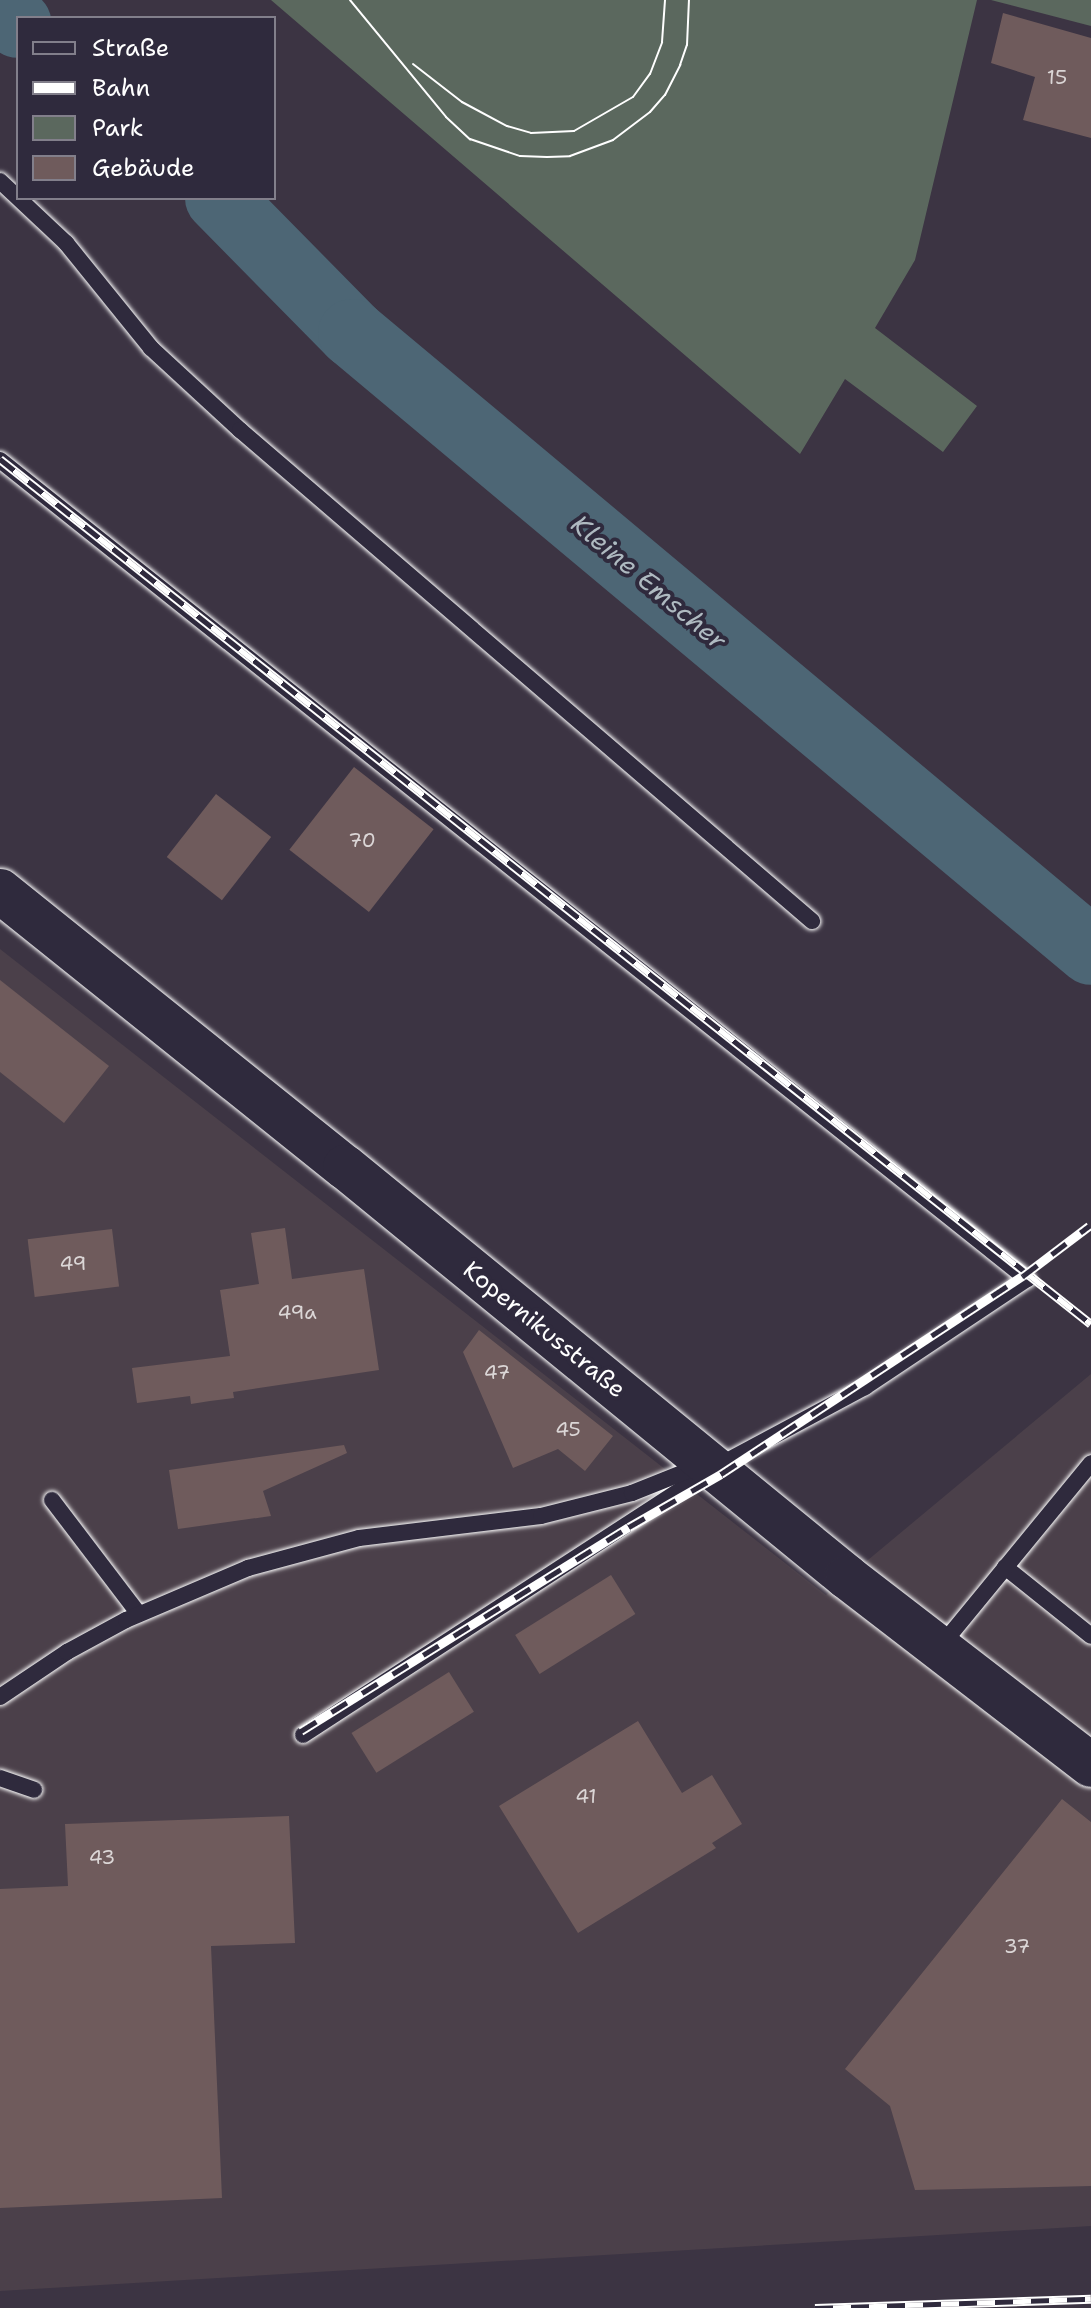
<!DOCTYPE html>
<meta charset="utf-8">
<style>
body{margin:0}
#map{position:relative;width:1091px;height:2308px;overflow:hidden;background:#3c3443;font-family:"Shantell Sans",sans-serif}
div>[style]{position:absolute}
.built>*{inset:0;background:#4b404a}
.green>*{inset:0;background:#5b685e}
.river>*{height:68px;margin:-34px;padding:0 34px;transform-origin:34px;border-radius:34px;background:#4d6675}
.building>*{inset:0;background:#6f5b5c;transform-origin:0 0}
.roads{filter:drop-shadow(0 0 2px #fff) drop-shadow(0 0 2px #fff)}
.lane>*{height:16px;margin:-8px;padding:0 8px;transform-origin:8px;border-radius:8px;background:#2f2a3d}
.secondary>*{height:44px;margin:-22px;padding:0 22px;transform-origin:22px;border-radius:22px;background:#2f2a3d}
.tram>*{height:2px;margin:-1px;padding:0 1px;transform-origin:1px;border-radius:1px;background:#fff}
.rail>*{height:9px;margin-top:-4.5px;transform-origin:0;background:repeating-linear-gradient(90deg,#2f2a3d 0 18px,#fff 0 36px);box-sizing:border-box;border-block:2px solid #fff}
span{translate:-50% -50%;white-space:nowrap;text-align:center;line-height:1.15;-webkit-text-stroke:8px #2f2a3d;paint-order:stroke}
.number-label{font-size:20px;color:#dbd6d6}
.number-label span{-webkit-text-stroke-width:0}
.street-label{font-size:24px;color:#fff}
.water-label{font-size:26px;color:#afbac1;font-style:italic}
.legend{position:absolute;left:16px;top:16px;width:260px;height:184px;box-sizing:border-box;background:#2f2a3d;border:2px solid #827f8b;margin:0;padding:10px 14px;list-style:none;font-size:24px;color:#fff}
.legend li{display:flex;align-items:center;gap:16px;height:40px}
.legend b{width:40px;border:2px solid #827f8b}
</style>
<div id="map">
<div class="built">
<i style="clip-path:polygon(0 949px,826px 1595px,1091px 1374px,1091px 2226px,0 2291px)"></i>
</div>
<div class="green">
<i style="clip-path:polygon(271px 0,977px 0,915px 260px,875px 328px,977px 406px,943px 452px,845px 379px,800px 454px)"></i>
<i style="clip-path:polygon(991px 0,1091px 0,1091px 26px)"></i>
</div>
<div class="river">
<i style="left:0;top:9px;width:23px;rotate:40deg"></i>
<i style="left:219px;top:198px;width:190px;rotate:45.4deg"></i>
<i style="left:352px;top:333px;width:963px;rotate:39.9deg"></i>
</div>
<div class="building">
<i style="clip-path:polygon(1003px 13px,1091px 38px,1091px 138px,1023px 120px,1035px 77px,991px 63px)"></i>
<i style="left:354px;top:767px;width:101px;height:105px;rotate:38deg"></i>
<i style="left:216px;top:794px;width:70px;height:80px;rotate:38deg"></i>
<i style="clip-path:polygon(0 980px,109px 1066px,64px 1123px,0 1072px)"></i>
<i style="clip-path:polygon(285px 1228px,292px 1279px,364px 1269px,379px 1370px,233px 1392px,234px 1398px,210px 1401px,191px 1404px,190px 1396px,137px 1403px,132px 1368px,230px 1356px,220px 1290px,259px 1284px,251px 1233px)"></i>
<i style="left:112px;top:1229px;width:58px;height:85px;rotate:83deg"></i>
<i style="clip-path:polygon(479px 1330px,613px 1436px,585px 1471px,558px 1449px,513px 1468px,463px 1352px)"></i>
<i style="clip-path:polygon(344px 1445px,347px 1453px,263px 1491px,271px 1516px,178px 1529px,169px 1470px)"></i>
<i style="left:611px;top:1575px;width:46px;height:113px;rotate:58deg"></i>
<i style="left:449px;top:1672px;width:47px;height:115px;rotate:58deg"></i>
<i style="clip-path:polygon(638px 1721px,682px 1793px,712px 1775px,742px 1824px,712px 1843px,716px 1848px,578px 1933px,499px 1806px)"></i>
<i style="clip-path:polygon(1062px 1799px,1091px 1822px,1091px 2186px,915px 2190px,890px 2106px,845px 2069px)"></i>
<i style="clip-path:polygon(289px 1816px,295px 1943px,211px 1946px,222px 2198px,0 2208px,0 1889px,68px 1886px,65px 1824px)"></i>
</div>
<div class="roads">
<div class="lane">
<i style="left:0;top:181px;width:91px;rotate:43.2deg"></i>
<i style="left:66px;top:243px;width:135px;rotate:51deg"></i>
<i style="left:151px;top:348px;width:121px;rotate:42.7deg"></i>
<i style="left:240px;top:430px;width:754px;rotate:40.64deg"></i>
<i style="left:0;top:460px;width:1314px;rotate:38.57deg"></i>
<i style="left:1027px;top:1279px;width:195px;rotate:146.3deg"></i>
<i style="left:865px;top:1387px;width:171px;rotate:151.8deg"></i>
<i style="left:714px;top:1468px;width:490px;rotate:147deg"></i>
<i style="left:52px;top:1500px;width:143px;rotate:52.7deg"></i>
<i style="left:1005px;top:1567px;width:110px;rotate:38.7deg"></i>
<i style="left:940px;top:1647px;width:238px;rotate:-50.6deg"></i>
<i style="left:0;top:1697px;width:81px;rotate:-33.9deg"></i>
<i style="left:67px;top:1652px;width:67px;rotate:-28.5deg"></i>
<i style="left:126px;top:1620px;width:133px;rotate:-23.1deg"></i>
<i style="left:248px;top:1568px;width:115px;rotate:-15.1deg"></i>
<i style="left:359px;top:1538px;width:183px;rotate:-6.9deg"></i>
<i style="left:541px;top:1516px;width:94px;rotate:-14.2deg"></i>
<i style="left:632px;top:1493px;width:75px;rotate:-21.8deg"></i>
<i style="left:0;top:1778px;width:36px;rotate:19deg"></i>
</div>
<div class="secondary">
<i style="left:0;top:891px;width:442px;rotate:38.7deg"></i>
<i style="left:345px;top:1167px;width:648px;rotate:39.24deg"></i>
<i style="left:847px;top:1577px;width:308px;rotate:37.6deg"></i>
</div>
</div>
<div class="tram">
<i style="left:350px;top:0;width:151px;rotate:50.6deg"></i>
<i style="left:446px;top:117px;width:33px;rotate:43deg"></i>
<i style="left:470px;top:139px;width:53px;rotate:18.8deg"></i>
<i style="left:520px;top:156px;width:27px;rotate:2deg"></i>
<i style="left:547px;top:157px;width:23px;rotate:-2deg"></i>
<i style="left:570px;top:156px;width:46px;rotate:-20.4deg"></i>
<i style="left:613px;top:140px;width:46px;rotate:-37.1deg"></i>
<i style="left:650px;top:112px;width:23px;rotate:-49deg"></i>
<i style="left:665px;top:95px;width:34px;rotate:-63deg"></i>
<i style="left:680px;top:65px;width:21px;rotate:-71deg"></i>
<i style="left:687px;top:45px;width:45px;rotate:-87.5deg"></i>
<i style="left:413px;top:64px;width:62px;rotate:37.8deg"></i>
<i style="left:462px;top:102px;width:51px;rotate:28.1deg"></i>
<i style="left:507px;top:126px;width:25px;rotate:16deg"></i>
<i style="left:531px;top:133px;width:43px;rotate:-2.7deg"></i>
<i style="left:574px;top:131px;width:68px;rotate:-30deg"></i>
<i style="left:633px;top:97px;width:29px;rotate:-54deg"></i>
<i style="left:650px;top:74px;width:34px;rotate:-69deg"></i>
<i style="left:662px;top:42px;width:42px;rotate:-85.9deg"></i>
</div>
<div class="rail">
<i style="left:0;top:459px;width:1392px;rotate:38.41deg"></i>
<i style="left:301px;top:1731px;width:386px;rotate:-31.9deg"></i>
<i style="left:629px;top:1527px;width:106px;rotate:-29.9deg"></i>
<i style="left:721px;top:1474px;width:361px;rotate:-33.3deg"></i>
<i style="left:1023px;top:1276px;width:83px;rotate:-37.1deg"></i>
<i style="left:815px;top:2308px;width:276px;rotate:-1.9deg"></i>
</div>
<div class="number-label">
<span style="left:1057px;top:77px">15</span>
<span style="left:362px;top:840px">70</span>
<span style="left:73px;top:1263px">49</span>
<span style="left:297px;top:1312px">49a</span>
<span style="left:497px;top:1372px">47</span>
<span style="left:568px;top:1429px">45</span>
<span style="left:586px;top:1796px">41</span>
<span style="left:102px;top:1857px">43</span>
<span style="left:1017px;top:1946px">37</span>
</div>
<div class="street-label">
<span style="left:544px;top:1330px;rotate:39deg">Kopernikusstraße</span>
</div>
<div class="water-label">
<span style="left:649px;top:582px;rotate:40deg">Kleine Emscher</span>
</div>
<ul class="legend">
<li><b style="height:10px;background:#2f2a3d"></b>Straße</li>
<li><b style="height:10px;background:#fff"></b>Bahn</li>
<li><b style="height:22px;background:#5b685e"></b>Park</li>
<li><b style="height:22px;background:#6f5b5c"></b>Gebäude</li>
</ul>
</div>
